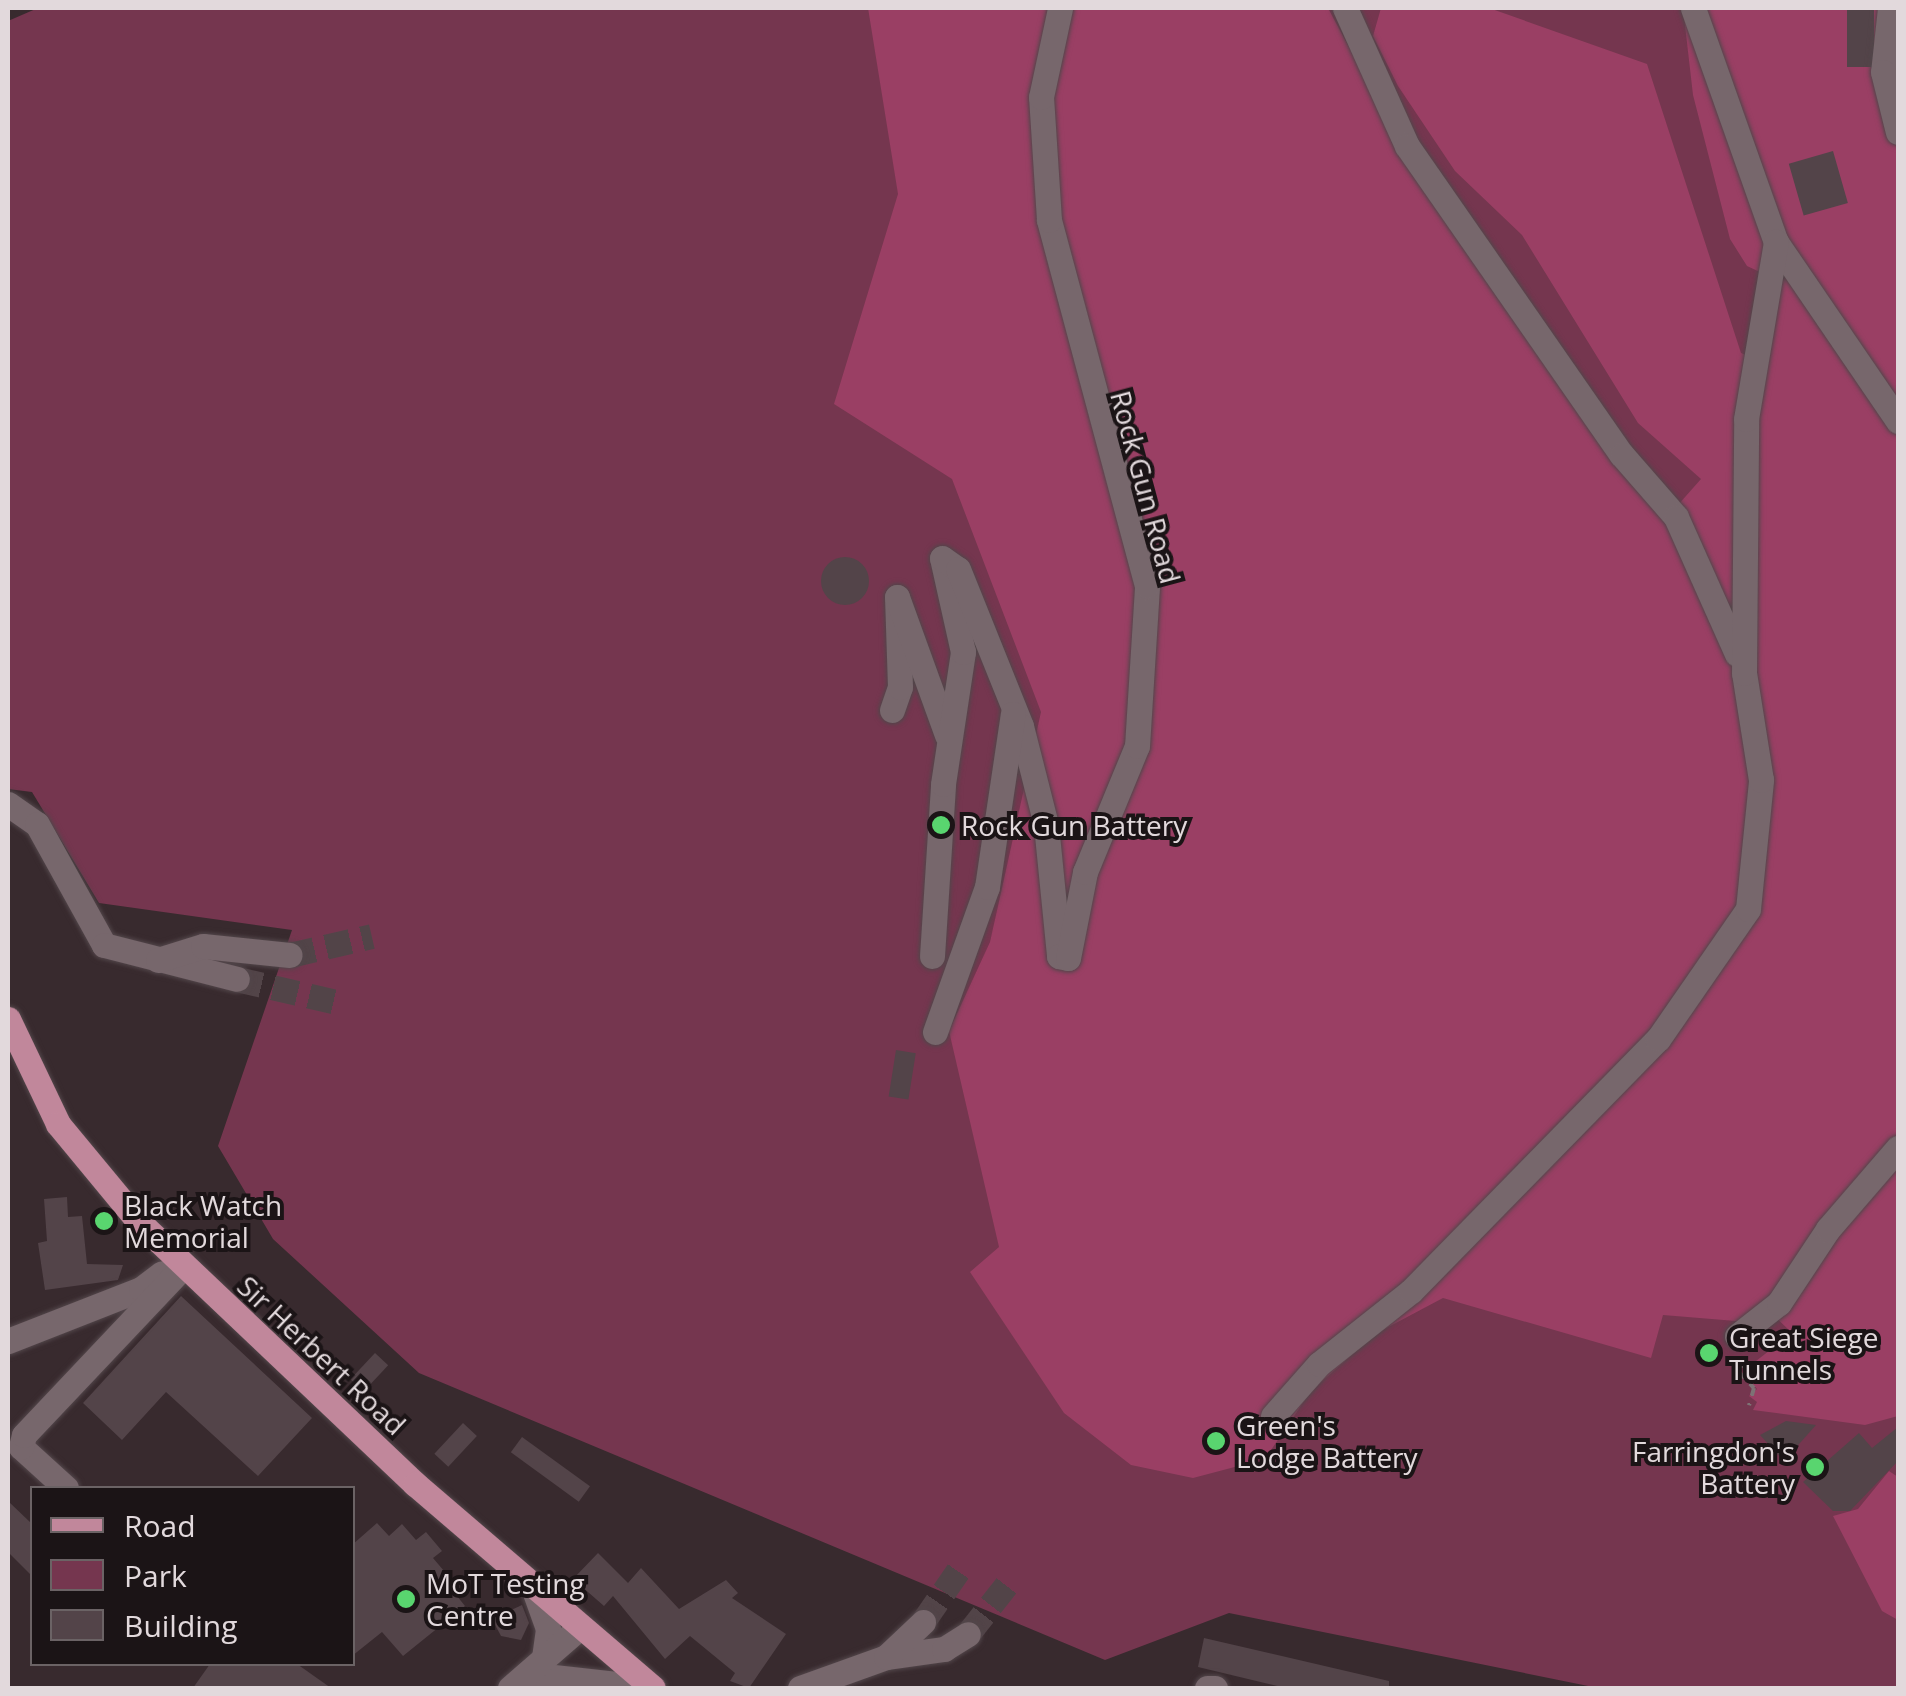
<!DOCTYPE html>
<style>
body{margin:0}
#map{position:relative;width:1906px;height:1696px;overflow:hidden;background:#382a2e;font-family:"Open Sans",sans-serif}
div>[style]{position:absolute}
.green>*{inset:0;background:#75364f}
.forest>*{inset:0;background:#9a3f64}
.building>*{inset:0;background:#534449;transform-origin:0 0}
.round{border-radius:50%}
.minor-tunnel>*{height:25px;margin-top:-12.5px;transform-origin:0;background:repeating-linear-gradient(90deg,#524448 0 25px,transparent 0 37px)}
.path>*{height:4px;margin-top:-2px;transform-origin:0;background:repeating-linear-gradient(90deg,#7e7275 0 8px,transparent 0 16px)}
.roads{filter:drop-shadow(0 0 2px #52464a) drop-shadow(0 0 2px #52464a)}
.minor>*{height:25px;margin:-12.5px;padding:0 12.5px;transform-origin:12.5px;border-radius:12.5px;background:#77676c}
.major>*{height:25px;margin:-12.5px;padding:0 12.5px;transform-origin:12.5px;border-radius:12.5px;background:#c1879b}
.dots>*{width:28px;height:28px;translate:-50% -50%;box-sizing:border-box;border:5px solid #1b1416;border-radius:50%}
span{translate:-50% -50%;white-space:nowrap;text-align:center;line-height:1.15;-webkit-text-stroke:8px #1b1416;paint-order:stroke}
.street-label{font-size:28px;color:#e2d9dc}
.poi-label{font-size:28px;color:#e2d9dc}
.left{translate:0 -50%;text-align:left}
.right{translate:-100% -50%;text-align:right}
.frame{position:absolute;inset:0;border:10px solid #e2d9dc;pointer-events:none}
.legend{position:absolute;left:30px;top:1486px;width:325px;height:180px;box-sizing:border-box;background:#1b1416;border:2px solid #6b6365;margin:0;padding:12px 18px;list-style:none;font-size:30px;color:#e2d9dc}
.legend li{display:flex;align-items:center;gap:20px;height:50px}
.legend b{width:50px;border:2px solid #6b6365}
</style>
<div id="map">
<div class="green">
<i style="clip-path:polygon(38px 8px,1898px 8px,1898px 1688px,1598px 1688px,1229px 1613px,1105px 1660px,419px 1373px,273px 1239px,218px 1146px,292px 930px,99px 903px,32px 792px,8px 789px,8px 21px)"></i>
</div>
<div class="forest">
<i style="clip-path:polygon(868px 8px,1328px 8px,1398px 139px,1493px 247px,1620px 458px,1670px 514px,1701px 479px,1638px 423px,1522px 235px,1455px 171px,1398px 86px,1373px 36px,1381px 8px,1489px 8px,1647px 64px,1741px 353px,1760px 361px,1777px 280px,1747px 266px,1730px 239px,1693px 95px,1683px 8px,1898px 8px,1898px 1416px,1865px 1425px,1753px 1410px,1757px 1402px,1749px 1396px,1757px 1389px,1742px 1372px,1792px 1333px,1766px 1308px,1748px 1322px,1663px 1315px,1651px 1358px,1443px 1298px,1377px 1333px,1311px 1391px,1265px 1459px,1193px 1478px,1131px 1465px,1064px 1413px,970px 1272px,999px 1247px,949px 1031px,990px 942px,1041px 712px,952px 479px,834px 404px,898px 194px)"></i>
<i style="clip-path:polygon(1889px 1471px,1898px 1477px,1898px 1620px,1882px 1611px,1833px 1516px,1858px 1509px)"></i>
</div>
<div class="building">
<i style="left:1847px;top:8px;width:27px;height:59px"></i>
<i style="left:1833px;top:151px;width:54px;height:46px;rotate:74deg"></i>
<i class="round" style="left:821px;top:557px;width:48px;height:48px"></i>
<i style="left:896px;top:1050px;width:20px;height:47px;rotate:9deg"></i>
<i style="clip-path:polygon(67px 1197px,68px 1217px,82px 1216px,87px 1264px,123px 1265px,118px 1280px,45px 1290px,38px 1243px,47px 1241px,44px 1199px)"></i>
<i style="clip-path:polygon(181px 1296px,312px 1418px,258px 1476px,166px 1392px,122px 1440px,83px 1403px)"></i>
<i style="left:375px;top:1353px;width:18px;height:36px;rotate:43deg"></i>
<i style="clip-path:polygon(1786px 1421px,1816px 1425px,1784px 1461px,1760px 1435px)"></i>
<i style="left:463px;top:1423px;width:19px;height:42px;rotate:43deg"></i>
<i style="clip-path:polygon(1898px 1427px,1898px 1461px,1850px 1511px,1833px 1511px,1803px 1482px,1859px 1433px,1872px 1448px)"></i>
<i style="left:522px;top:1437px;width:84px;height:19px;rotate:36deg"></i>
<i style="clip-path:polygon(8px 1501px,32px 1524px,32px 1576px,8px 1552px)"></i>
<i style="clip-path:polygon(377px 1523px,389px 1536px,402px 1524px,416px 1540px,426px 1532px,442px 1551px,433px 1558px,450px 1578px,445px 1581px,465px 1606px,403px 1656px,382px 1632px,352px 1656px,352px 1545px)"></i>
<i style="clip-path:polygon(598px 1553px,628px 1583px,641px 1568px,679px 1609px,726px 1580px,738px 1593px,732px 1598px,786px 1634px,749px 1688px,730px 1681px,735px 1673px,690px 1636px,665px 1659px,613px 1596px,604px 1606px,573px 1579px)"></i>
<i style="clip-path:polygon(522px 1605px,529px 1623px,521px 1640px,501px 1636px,492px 1619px)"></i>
<i style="clip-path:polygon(1204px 1638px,1389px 1681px,1389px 1688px,1286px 1688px,1198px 1667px)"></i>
<i style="clip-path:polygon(210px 1664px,297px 1664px,331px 1688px,193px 1688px)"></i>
</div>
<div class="minor-tunnel">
<i style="left:290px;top:955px;width:84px;rotate:-13deg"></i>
<i style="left:237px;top:979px;width:103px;rotate:13deg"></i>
<i style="left:923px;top:1622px;width:70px;rotate:-55.4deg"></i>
<i style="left:968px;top:1634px;width:66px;rotate:-51.7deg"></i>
</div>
<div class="path">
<i style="left:1744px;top:1360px;width:13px;rotate:113deg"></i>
<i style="left:1739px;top:1372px;width:22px;rotate:47deg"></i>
<i style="left:1754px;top:1388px;width:18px;rotate:106deg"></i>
</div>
<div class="roads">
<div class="minor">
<i style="left:1345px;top:8px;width:151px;rotate:65.8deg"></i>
<i style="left:1407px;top:146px;width:376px;rotate:55.2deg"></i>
<i style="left:1622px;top:455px;width:82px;rotate:48.9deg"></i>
<i style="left:1676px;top:517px;width:150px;rotate:66deg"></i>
<i style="left:1693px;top:8px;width:248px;rotate:70.5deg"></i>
<i style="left:1776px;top:242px;width:217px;rotate:55.7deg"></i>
<i style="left:1890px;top:8px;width:64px;rotate:96.2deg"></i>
<i style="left:1883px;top:72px;width:62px;rotate:76deg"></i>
<i style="left:892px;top:710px;width:24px;rotate:-71deg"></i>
<i style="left:900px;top:687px;width:90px;rotate:-91.9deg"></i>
<i style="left:897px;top:597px;width:147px;rotate:70.1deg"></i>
<i style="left:8px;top:804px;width:35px;rotate:35deg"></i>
<i style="left:37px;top:824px;width:138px;rotate:61deg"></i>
<i style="left:104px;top:945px;width:137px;rotate:14.3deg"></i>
<i style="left:932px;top:956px;width:172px;rotate:-86.3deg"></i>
<i style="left:943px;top:784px;width:134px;rotate:-81.4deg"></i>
<i style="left:963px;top:652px;width:96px;rotate:-102.6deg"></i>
<i style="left:942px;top:558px;width:19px;rotate:35deg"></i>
<i style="left:958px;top:569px;width:169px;rotate:68.1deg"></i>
<i style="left:1021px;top:726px;width:102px;rotate:75.8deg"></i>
<i style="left:1046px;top:825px;width:132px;rotate:84.3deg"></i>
<i style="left:1059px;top:956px;width:9px;rotate:13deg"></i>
<i style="left:1068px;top:958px;width:88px;rotate:-78.8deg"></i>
<i style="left:1085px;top:872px;width:136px;rotate:-67.6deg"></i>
<i style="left:1137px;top:746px;width:160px;rotate:-86.4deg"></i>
<i style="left:1147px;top:586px;width:379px;rotate:-105deg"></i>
<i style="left:1049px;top:220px;width:123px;rotate:-93.7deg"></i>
<i style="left:1041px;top:97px;width:91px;rotate:-77.9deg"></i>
<i style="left:158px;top:960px;width:47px;rotate:-17.3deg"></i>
<i style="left:203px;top:946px;width:87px;rotate:5.9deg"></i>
<i style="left:935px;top:1032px;width:154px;rotate:-70.3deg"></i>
<i style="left:987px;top:887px;width:175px;rotate:-81.5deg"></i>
<i style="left:1737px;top:1336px;width:53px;rotate:-38.2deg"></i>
<i style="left:1779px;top:1303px;width:89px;rotate:-56.5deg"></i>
<i style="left:1828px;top:1229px;width:107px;rotate:-49.2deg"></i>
<i style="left:8px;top:1341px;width:143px;rotate:-21.4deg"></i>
<i style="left:141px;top:1289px;width:26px;rotate:-37deg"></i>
<i style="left:1273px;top:1416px;width:69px;rotate:-48.5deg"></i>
<i style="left:1319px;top:1364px;width:117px;rotate:-38.4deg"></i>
<i style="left:1411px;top:1291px;width:353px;rotate:-45.6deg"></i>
<i style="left:1658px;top:1039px;width:158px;rotate:-55.3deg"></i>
<i style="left:1748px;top:909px;width:130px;rotate:-84.2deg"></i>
<i style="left:1761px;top:780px;width:108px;rotate:-99deg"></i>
<i style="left:1744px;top:673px;width:254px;rotate:-89.5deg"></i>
<i style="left:1746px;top:419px;width:180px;rotate:-80.4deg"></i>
<i style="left:66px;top:1488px;width:61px;rotate:-137.7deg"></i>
<i style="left:21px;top:1447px;width:12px;rotate:-76deg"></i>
<i style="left:24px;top:1435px;width:233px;rotate:-46.6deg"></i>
<i style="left:533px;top:1587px;width:45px;rotate:70.3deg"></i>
<i style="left:548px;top:1629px;width:30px;rotate:98deg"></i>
<i style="left:886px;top:1657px;width:59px;rotate:-7.9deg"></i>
<i style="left:944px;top:1649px;width:28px;rotate:-32deg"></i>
<i style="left:527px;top:1674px;width:126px;rotate:6.4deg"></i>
<i style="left:510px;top:1688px;width:91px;rotate:-41deg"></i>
<i style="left:800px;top:1688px;width:91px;rotate:-19.8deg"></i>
<i style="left:886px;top:1657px;width:51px;rotate:-43.4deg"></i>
<i style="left:1207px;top:1688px;width:8px"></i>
</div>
<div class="major">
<i style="left:8px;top:1019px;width:116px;rotate:64.5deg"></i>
<i style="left:58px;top:1124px;width:127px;rotate:50.4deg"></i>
<i style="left:139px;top:1222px;width:381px;rotate:43.5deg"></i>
<i style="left:415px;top:1484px;width:313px;rotate:40.6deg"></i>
</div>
</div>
<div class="dots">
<i style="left:941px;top:825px;background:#59d56f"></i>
<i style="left:104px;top:1221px;background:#59d56f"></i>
<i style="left:1709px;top:1353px;background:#59d56f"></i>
<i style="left:1216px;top:1441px;background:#59d56f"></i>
<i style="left:1815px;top:1467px;background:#59d56f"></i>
<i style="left:406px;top:1599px;background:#59d56f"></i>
</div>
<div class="street-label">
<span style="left:1146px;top:487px;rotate:75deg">Rock Gun Road</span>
<span style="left:322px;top:1355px;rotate:43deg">Sir Herbert Road</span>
</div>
<div class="poi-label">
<span class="left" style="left:961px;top:825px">Rock Gun Battery</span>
<span class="left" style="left:124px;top:1221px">Black Watch<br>Memorial</span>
<span class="left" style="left:1729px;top:1353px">Great Siege<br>Tunnels</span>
<span class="left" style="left:1236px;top:1441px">Green's<br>Lodge Battery</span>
<span class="right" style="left:1795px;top:1467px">Farringdon's<br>Battery</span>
<span class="left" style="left:426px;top:1599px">MoT Testing<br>Centre</span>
</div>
<div class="frame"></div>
<ul class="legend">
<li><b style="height:12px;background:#c1879b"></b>Road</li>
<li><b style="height:28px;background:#75364f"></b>Park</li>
<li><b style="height:28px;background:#534449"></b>Building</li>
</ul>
</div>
